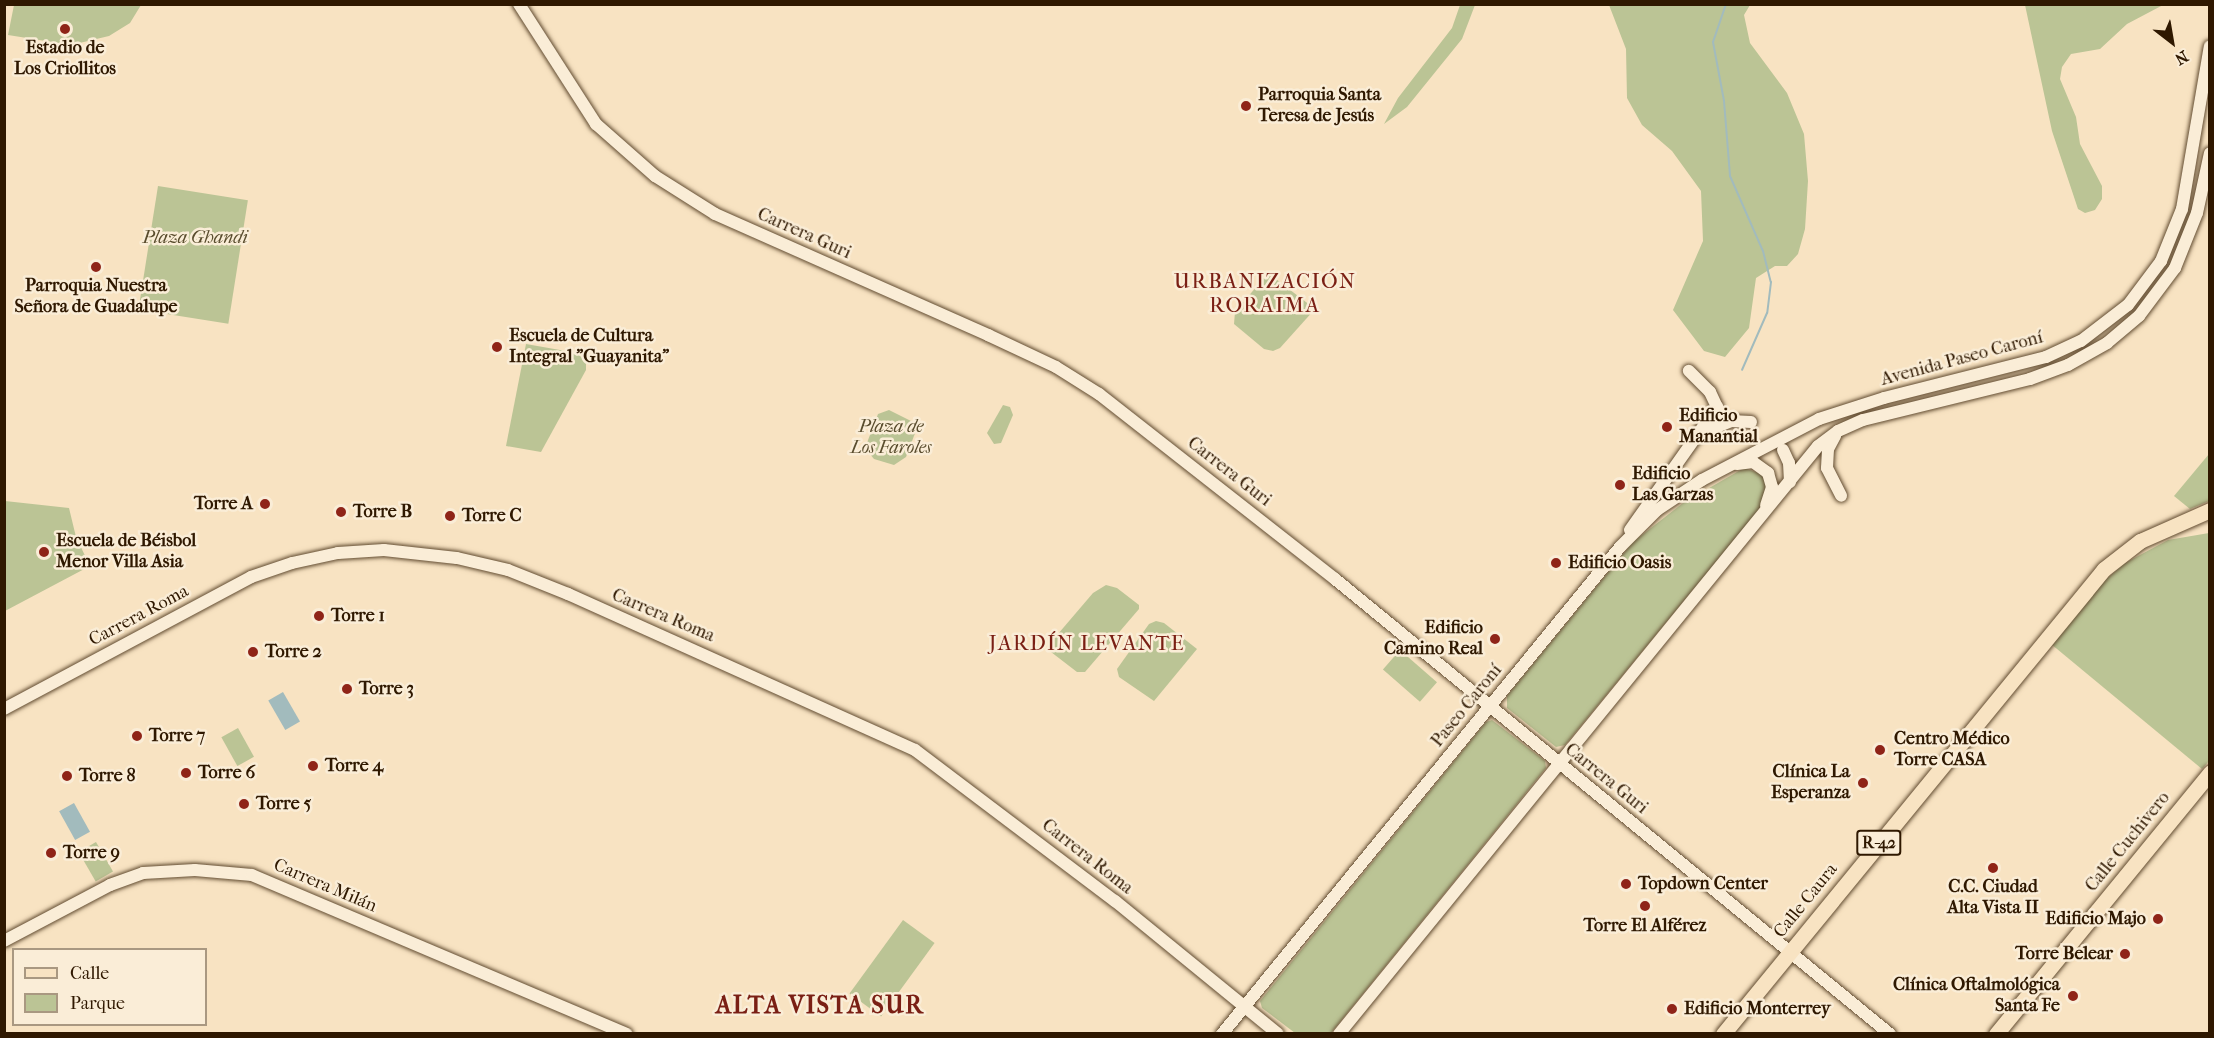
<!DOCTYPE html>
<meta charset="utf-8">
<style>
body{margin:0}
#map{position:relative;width:2214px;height:1038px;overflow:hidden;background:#f8e3c2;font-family:"IM FELL French Canon",serif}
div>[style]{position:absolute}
.green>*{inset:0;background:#bbc495;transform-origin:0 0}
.water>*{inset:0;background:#a2bbbd;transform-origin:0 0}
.stream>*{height:2px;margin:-1px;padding:0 1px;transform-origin:1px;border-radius:1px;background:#a2bbbd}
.roads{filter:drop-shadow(0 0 2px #614b30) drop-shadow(0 0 2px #614b30)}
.minor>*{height:12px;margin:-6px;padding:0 6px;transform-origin:6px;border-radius:6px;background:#faedd7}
.major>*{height:15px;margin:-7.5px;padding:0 7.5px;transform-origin:7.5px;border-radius:7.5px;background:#f8e3c2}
.dots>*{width:16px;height:16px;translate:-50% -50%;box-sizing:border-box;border:3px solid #faedd7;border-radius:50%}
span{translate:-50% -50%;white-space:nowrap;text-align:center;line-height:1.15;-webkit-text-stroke:5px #faedd7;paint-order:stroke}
.shield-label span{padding:2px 4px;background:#faedd7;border:2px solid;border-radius:4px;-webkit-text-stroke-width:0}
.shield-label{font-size:16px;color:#2f1800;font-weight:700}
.poi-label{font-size:18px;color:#2f1800;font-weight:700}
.left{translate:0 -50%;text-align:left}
.right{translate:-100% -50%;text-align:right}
.street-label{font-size:18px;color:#2f1800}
.park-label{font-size:18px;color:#594c2d;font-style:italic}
.quarter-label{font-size:21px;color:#7a1f14;letter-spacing:1.5px}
.district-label{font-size:24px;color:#7a1f14;font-weight:700;letter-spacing:1.5px}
.frame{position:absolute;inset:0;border:6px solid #2f1800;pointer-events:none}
.legend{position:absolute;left:12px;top:948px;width:195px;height:78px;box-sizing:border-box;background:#faedd7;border:2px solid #a99881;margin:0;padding:8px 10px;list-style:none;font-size:18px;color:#2f1800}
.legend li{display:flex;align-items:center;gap:12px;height:30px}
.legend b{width:30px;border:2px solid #a99881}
.north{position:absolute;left:2142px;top:12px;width:60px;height:60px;-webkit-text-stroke:4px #faedd7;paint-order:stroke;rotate:149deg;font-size:16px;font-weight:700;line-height:24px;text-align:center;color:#2f1800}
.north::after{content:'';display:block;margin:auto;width:21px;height:27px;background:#2f1800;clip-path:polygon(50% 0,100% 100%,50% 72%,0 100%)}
</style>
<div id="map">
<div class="green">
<i style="clip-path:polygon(14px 5px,14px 4px,141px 5px,130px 23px,109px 36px,71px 45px,8px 35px)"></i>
<i style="clip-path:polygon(1460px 5px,1475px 5px,1462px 39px,1407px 107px,1384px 124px,1398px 98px,1452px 28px)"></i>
<i style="clip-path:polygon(1609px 5px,1750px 5px,1744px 15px,1750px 43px,1787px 93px,1804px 134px,1808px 181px,1805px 229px,1798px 254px,1787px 266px,1775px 266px,1756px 278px,1749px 328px,1725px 357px,1704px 351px,1673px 310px,1703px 241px,1701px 191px,1672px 151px,1642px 125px,1627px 98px,1626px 49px)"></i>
<i style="clip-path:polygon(2025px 5px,2163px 5px,2127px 24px,2100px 49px,2071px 54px,2062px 67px,2060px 79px,2076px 117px,2080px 144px,2102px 186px,2102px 199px,2095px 210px,2085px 213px,2078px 209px,2052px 131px)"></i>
<i style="left:158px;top:186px;width:91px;height:125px;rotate:9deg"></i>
<i style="clip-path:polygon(1268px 273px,1315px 309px,1280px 348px,1273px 351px,1264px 349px,1234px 324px,1235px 312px)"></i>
<i style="clip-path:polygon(526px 344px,577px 353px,586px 362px,586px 370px,541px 452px,506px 446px)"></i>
<i style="clip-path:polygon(1003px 405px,1010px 407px,1013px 415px,1001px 443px,994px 444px,987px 433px)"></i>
<i style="clip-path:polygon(889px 410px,915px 423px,917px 428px,906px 457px,894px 465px,874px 459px,865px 448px,878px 414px)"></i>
<i style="clip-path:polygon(2209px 454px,2209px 501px,2190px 509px,2174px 496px)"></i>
<i style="clip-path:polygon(1744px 468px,1765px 475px,1767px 500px,1565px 745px,1556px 747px,1507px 708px,1507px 696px,1633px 542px,1683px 503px)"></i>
<i style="clip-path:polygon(5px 501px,69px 508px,76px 537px,90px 566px,5px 611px)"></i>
<i style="clip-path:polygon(2209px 533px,2209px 761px,2202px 769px,2051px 644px,2103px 582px,2125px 563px,2168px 540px)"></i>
<i style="clip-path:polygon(1106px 585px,1117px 588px,1139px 605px,1139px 609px,1085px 672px,1077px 672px,1051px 652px,1052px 641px,1093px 593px)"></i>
<i style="clip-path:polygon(1156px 621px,1164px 623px,1197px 649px,1154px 701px,1119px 677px,1117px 669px,1149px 624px)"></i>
<i style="left:1400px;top:650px;width:49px;height:26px;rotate:41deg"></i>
<i style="clip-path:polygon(1492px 720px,1545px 761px,1546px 768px,1331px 1033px,1295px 1033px,1262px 1008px,1260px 1001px,1486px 722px)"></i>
<i style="left:238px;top:728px;width:33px;height:19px;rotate:61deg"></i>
<i style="left:96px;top:842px;width:34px;height:20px;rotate:60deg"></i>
<i style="left:903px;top:920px;width:39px;height:91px;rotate:36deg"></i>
</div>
<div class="water">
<i style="left:283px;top:692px;width:34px;height:17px;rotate:60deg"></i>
<i style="left:74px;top:803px;width:33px;height:17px;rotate:61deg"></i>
</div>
<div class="stream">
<i style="left:1726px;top:4px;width:40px;rotate:108.9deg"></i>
<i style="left:1713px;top:42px;width:60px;rotate:79.4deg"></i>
<i style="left:1724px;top:101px;width:75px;rotate:85.4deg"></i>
<i style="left:1730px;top:176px;width:82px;rotate:66.3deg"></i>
<i style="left:1763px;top:251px;width:32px;rotate:76deg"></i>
<i style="left:1771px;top:282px;width:31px;rotate:97deg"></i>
<i style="left:1767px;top:313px;width:62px;rotate:113.7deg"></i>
</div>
<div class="roads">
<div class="minor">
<i style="left:519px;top:4px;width:143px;rotate:57.3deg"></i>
<i style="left:596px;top:124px;width:79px;rotate:41.4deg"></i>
<i style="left:655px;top:176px;width:71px;rotate:32.3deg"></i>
<i style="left:715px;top:214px;width:299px;rotate:23.9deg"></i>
<i style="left:988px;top:335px;width:75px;rotate:25.2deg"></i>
<i style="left:1056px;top:367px;width:51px;rotate:32.1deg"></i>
<i style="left:1099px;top:394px;width:300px;rotate:38.1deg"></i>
<i style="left:1335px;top:579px;width:718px;rotate:39.35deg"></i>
<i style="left:1704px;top:432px;width:29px;rotate:-22deg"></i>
<i style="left:1731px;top:421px;width:20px;rotate:3deg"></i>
<i style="left:1835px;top:436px;width:15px;rotate:118deg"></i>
<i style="left:1828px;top:449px;width:19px;rotate:93deg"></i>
<i style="left:1827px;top:468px;width:31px;rotate:63deg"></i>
<i style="left:1783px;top:450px;width:14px;rotate:65deg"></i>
<i style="left:1789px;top:463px;width:19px;rotate:87deg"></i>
<i style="left:1737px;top:464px;width:16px;rotate:-7deg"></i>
<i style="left:1753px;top:462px;width:19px;rotate:36deg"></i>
<i style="left:1768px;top:473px;width:15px;rotate:74deg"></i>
<i style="left:1772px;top:487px;width:19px;rotate:108deg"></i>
<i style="left:1630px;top:530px;width:151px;rotate:-54.7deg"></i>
<i style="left:1717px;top:407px;width:17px;rotate:-115deg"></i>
<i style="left:1710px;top:392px;width:30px;rotate:-135deg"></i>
<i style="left:4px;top:709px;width:280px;rotate:-28.1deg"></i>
<i style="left:251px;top:577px;width:43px;rotate:-18.9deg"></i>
<i style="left:292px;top:563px;width:47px;rotate:-12.3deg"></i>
<i style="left:338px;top:553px;width:46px;rotate:-3.7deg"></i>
<i style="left:384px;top:550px;width:73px;rotate:6.3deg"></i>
<i style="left:457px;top:558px;width:52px;rotate:13.2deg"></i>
<i style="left:508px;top:570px;width:65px;rotate:21.8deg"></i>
<i style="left:568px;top:594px;width:380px;rotate:24.2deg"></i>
<i style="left:915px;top:750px;width:251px;rotate:37.1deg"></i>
<i style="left:1115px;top:901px;width:210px;rotate:39.2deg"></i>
<i style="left:4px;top:941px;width:120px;rotate:-27.8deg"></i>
<i style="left:110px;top:885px;width:35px;rotate:-20deg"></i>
<i style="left:143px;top:873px;width:52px;rotate:-3.3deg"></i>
<i style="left:195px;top:870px;width:57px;rotate:5deg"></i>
<i style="left:252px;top:875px;width:407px;rotate:23deg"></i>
<i style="left:1222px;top:1034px;width:629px;rotate:-50.74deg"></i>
<i style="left:1620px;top:547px;width:52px;rotate:-45deg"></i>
<i style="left:1657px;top:510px;width:54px;rotate:-33.7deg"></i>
<i style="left:1702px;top:480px;width:132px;rotate:-27.5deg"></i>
<i style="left:1819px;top:419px;width:68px;rotate:-17.9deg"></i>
<i style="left:1884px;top:398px;width:167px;rotate:-14.2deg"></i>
<i style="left:2046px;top:357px;width:38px;rotate:-25deg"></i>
<i style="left:2081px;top:341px;width:59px;rotate:-37.5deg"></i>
<i style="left:2128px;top:305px;width:55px;rotate:-53.1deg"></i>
<i style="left:2161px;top:261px;width:56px;rotate:-68deg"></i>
<i style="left:2182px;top:209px;width:165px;rotate:-80.3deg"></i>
<i style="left:1339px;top:1034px;width:758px;rotate:-50.83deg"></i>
<i style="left:1818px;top:446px;width:25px;rotate:-37deg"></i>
<i style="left:1838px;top:431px;width:27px;rotate:-24deg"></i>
<i style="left:1863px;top:420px;width:172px;rotate:-13.8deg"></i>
<i style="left:2030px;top:379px;width:40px;rotate:-20.2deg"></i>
<i style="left:2068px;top:365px;width:45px;rotate:-29.4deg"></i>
<i style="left:2107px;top:343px;width:42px;rotate:-40.2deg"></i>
<i style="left:2139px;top:316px;width:60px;rotate:-53.1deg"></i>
<i style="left:2175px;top:268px;width:59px;rotate:-68.2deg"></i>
<i style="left:2197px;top:213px;width:61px;rotate:-77.8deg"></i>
</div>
<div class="major">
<i style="left:1723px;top:1034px;width:601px;rotate:-50.67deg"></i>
<i style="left:2104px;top:569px;width:46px;rotate:-37.9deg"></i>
<i style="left:2140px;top:541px;width:77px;rotate:-23.9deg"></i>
<i style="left:1996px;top:1034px;width:338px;rotate:-50.7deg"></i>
</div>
</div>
<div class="dots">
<i style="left:65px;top:29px;background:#8f2418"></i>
<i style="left:1246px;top:106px;background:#8f2418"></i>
<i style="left:96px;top:267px;background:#8f2418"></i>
<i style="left:497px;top:347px;background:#8f2418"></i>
<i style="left:1667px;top:427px;background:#8f2418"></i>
<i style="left:1620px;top:485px;background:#8f2418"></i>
<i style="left:265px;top:504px;background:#8f2418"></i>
<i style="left:341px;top:512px;background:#8f2418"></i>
<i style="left:450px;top:516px;background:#8f2418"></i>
<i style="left:44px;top:552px;background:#8f2418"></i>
<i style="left:1556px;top:563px;background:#8f2418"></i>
<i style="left:319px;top:616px;background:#8f2418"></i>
<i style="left:1495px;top:639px;background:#8f2418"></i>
<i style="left:253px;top:652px;background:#8f2418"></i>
<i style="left:347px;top:689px;background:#8f2418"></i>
<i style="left:137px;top:736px;background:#8f2418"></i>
<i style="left:1880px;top:750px;background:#8f2418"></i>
<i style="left:313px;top:766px;background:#8f2418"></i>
<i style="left:186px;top:773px;background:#8f2418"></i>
<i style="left:67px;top:776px;background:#8f2418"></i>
<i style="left:1863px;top:783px;background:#8f2418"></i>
<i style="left:244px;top:804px;background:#8f2418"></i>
<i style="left:51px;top:853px;background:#8f2418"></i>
<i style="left:1993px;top:868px;background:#8f2418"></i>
<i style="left:1626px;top:884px;background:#8f2418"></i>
<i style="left:1645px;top:906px;background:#8f2418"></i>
<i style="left:2158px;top:919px;background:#8f2418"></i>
<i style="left:2125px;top:954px;background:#8f2418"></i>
<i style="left:2073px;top:996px;background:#8f2418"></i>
<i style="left:1672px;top:1009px;background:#8f2418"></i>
</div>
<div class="shield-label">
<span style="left:1879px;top:843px">R-42</span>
</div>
<div class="poi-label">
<span style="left:65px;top:59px">Estadio de<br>Los Criollitos</span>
<span class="left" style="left:1258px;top:106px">Parroquia Santa<br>Teresa de Jesús</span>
<span style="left:96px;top:297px">Parroquia Nuestra<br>Señora de Guadalupe</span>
<span class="left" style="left:509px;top:347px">Escuela de Cultura<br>Integral "Guayanita"</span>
<span class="left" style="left:1679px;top:427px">Edificio<br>Manantial</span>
<span class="left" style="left:1632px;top:485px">Edificio<br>Las Garzas</span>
<span class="right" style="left:253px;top:504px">Torre A</span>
<span class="left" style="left:353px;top:512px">Torre B</span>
<span class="left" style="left:462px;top:516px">Torre C</span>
<span class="left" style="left:56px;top:552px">Escuela de Béisbol<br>Menor Villa Asia</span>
<span class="left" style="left:1568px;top:563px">Edificio Oasis</span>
<span class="left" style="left:331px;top:616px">Torre 1</span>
<span class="right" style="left:1483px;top:639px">Edificio<br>Camino Real</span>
<span class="left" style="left:265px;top:652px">Torre 2</span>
<span class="left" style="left:359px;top:689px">Torre 3</span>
<span class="left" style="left:149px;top:736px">Torre 7</span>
<span class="left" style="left:1894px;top:750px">Centro Médico<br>Torre CASA</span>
<span class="left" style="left:325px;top:766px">Torre 4</span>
<span class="left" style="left:198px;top:773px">Torre 6</span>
<span class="right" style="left:1850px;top:783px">Clínica La<br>Esperanza</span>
<span class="left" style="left:79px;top:776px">Torre 8</span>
<span class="left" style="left:256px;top:804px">Torre 5</span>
<span class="left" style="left:63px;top:853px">Torre 9</span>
<span class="left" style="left:1638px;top:884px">Topdown Center</span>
<span style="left:1993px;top:898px">C.C. Ciudad<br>Alta Vista II</span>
<span class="right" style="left:2146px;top:919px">Edificio Majo</span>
<span style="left:1645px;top:926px">Torre El Alférez</span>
<span class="right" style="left:2113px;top:954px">Torre Belear</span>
<span class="right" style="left:2060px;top:996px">Clínica Oftalmológica<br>Santa Fe</span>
<span class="left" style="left:1684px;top:1009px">Edificio Monterrey</span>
</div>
<div class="street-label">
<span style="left:804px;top:234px;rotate:24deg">Carrera Guri</span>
<span style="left:1962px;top:359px;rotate:-15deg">Avenida Paseo Caroní</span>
<span style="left:1229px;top:472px;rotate:38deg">Carrera Guri</span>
<span style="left:139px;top:616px;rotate:-28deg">Carrera Roma</span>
<span style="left:663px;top:616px;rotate:23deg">Carrera Roma</span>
<span style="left:1467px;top:706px;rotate:-51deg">Paseo Caroní</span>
<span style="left:1606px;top:779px;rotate:39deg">Carrera Guri</span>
<span style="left:2128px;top:842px;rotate:-51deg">Calle Cuchivero</span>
<span style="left:1087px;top:857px;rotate:38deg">Carrera Roma</span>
<span style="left:325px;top:886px;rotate:23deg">Carrera Milán</span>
<span style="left:1806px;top:901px;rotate:-51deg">Calle Caura</span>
</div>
<div class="park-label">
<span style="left:195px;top:238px">Plaza Ghandi</span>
<span style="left:891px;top:438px">Plaza de<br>Los Faroles</span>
</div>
<div class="quarter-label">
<span style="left:1265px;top:293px">URBANIZACIÓN<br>RORAIMA</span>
<span style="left:1087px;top:643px">JARDÍN LEVANTE</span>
</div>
<div class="district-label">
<span style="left:820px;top:1006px">ALTA VISTA SUR</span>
</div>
<div class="frame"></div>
<ul class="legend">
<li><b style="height:8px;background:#f8e3c2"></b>Calle</li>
<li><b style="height:16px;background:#bbc495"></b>Parque</li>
</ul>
<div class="north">N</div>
</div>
